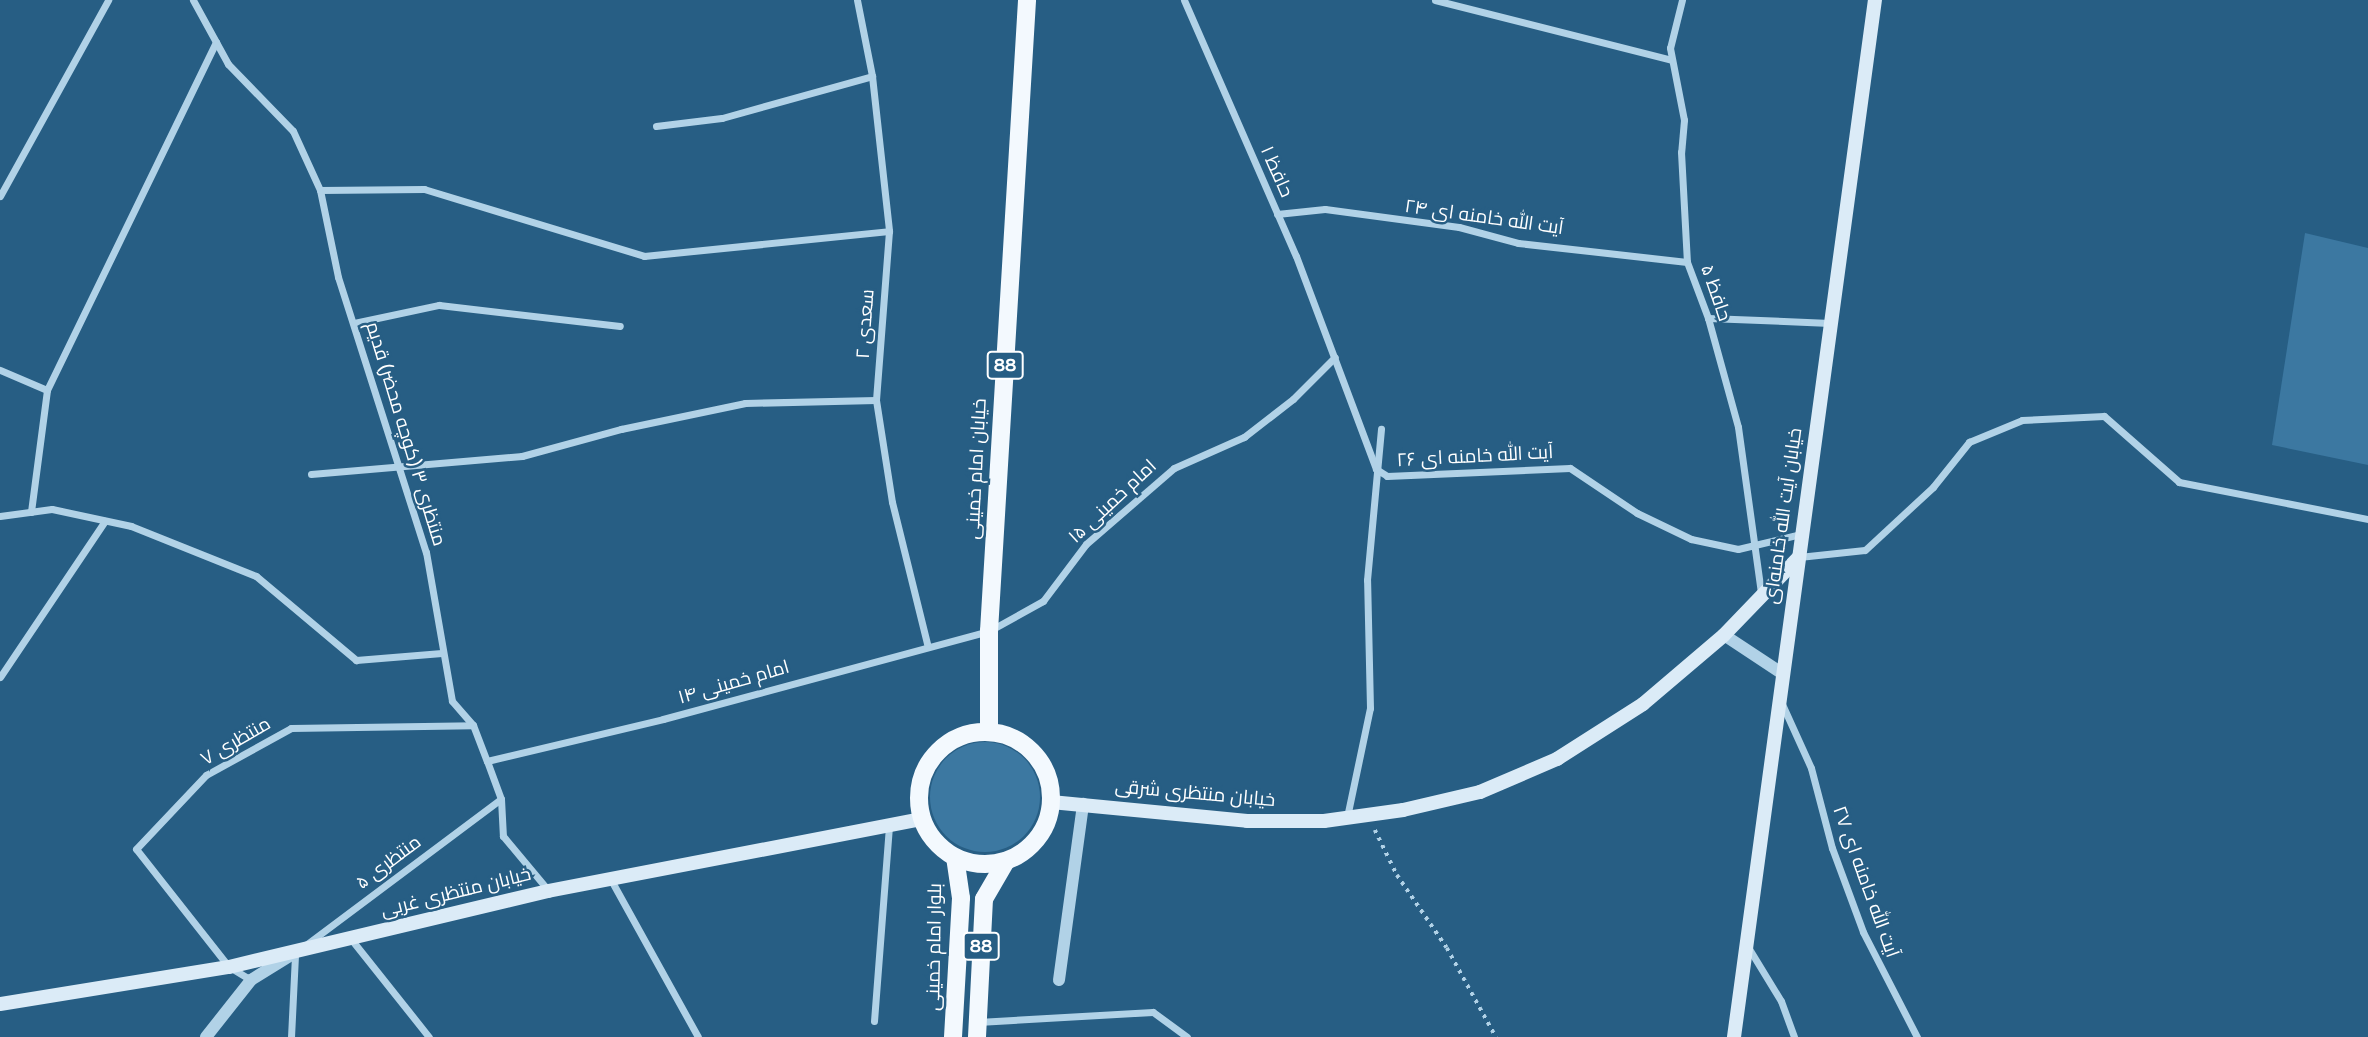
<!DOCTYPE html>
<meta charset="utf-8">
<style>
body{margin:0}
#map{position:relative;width:2368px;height:1037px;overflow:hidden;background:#275e84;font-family:"Varela Round",Cairo,sans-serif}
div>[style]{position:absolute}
.green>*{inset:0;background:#3c78a1}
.round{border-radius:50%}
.path>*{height:3.5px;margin-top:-1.75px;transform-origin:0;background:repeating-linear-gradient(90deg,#b1d2e7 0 3.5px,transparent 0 8.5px)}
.minor>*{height:7px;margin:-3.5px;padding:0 3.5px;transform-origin:3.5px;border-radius:3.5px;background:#b1d2e7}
.tertiary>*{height:12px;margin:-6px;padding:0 6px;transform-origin:6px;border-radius:6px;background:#b1d2e7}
.secondary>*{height:14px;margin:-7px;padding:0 7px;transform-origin:7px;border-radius:7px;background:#dbebf7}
.primary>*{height:18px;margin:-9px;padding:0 9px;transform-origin:9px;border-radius:9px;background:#f3f9fe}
.primary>.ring{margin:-9px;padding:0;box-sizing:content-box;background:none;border:18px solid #f3f9fe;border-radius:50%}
span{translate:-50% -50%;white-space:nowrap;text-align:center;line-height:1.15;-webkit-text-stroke:5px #275e84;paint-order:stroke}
.shield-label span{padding:2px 5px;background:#275e84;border:2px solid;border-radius:5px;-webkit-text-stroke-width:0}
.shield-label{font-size:18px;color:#fff;font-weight:700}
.street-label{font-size:19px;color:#fff}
</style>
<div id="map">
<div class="green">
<i style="clip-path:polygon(2305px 233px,2368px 248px,2368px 465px,2272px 445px)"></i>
<i class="round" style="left:930px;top:742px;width:110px;height:110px"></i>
</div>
<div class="path">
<i style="left:1375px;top:830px;width:50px;rotate:63.9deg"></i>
<i style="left:1397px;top:875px;width:88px;rotate:55.6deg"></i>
<i style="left:1447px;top:948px;width:102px;rotate:61.2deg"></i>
</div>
<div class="minor">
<i style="left:193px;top:0;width:73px;rotate:61.3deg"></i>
<i style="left:228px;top:64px;width:93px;rotate:45.9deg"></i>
<i style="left:293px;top:131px;width:65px;rotate:65.4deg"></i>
<i style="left:320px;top:190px;width:89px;rotate:78.3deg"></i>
<i style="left:338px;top:277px;width:289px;rotate:72.3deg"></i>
<i style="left:426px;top:552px;width:151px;rotate:80.1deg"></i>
<i style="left:452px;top:701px;width:32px;rotate:49deg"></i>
<i style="left:473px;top:725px;width:39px;rotate:69deg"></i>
<i style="left:487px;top:761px;width:40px;rotate:69.8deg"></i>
<i style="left:501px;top:799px;width:37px;rotate:87deg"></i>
<i style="left:503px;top:836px;width:70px;rotate:50.2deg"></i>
<i style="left:857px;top:0;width:77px;rotate:78.8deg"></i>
<i style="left:872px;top:76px;width:156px;rotate:83.7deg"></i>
<i style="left:889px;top:231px;width:169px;rotate:94.4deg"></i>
<i style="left:876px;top:400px;width:103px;rotate:81.1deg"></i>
<i style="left:892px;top:502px;width:149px;rotate:76.1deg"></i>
<i style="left:1184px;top:0;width:279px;rotate:66.4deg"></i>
<i style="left:1296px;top:256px;width:228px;rotate:69.4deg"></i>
<i style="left:1376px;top:469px;width:13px;rotate:32deg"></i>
<i style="left:1387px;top:476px;width:183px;rotate:-2.5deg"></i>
<i style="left:1570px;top:468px;width:81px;rotate:33.9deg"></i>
<i style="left:1637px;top:513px;width:60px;rotate:25.7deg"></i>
<i style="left:1691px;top:539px;width:48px;rotate:12deg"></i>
<i style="left:1738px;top:549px;width:65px;rotate:-13.4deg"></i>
<i style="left:1435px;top:0;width:244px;rotate:14.2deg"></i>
<i style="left:1682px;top:0;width:49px;rotate:104deg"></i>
<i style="left:1670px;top:48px;width:73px;rotate:79deg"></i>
<i style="left:1684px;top:120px;width:32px;rotate:95deg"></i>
<i style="left:1681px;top:152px;width:110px;rotate:86.9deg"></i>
<i style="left:1687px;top:262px;width:60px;rotate:69.4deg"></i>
<i style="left:1708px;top:318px;width:113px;rotate:74.6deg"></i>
<i style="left:1738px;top:427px;width:168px;rotate:82.1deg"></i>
<i style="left:656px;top:126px;width:66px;rotate:-6.9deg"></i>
<i style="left:722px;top:118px;width:156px;rotate:-15.6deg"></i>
<i style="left:320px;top:190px;width:104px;rotate:-0.6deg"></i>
<i style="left:424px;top:189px;width:230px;rotate:16.9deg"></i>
<i style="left:644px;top:256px;width:246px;rotate:-5.8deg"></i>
<i style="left:0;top:196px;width:224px;rotate:-61.1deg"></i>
<i style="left:1277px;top:214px;width:48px;rotate:-5.9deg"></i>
<i style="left:1325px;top:209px;width:135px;rotate:7.7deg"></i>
<i style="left:1459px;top:227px;width:61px;rotate:15.2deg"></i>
<i style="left:1518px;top:243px;width:170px;rotate:6.4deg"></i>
<i style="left:1708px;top:318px;width:122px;rotate:2.3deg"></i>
<i style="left:354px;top:323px;width:87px;rotate:-12deg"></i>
<i style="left:439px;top:305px;width:182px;rotate:6.6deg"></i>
<i style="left:0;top:370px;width:51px;rotate:23.1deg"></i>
<i style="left:47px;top:390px;width:123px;rotate:97.5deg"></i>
<i style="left:47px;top:390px;width:387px;rotate:-64.1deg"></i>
<i style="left:311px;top:474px;width:212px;rotate:-4.9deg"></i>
<i style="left:522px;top:456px;width:103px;rotate:-15.3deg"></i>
<i style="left:621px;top:429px;width:127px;rotate:-11.8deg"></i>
<i style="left:745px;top:403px;width:131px;rotate:-1.3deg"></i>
<i style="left:0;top:516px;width:52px;rotate:-7.7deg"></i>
<i style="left:52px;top:509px;width:81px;rotate:12.1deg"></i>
<i style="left:131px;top:526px;width:135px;rotate:21.8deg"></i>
<i style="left:256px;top:576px;width:131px;rotate:40deg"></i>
<i style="left:356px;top:660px;width:86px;rotate:-4.7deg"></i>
<i style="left:1799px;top:557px;width:66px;rotate:-6.1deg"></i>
<i style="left:1865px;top:550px;width:93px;rotate:-42.8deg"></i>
<i style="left:1933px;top:487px;width:58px;rotate:-51.3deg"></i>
<i style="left:1969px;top:442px;width:57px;rotate:-22.5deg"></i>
<i style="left:2022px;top:420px;width:82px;rotate:-2.8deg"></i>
<i style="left:2104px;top:416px;width:100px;rotate:41.3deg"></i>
<i style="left:2179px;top:482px;width:193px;rotate:11.1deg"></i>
<i style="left:0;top:677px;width:188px;rotate:-56.1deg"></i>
<i style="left:1782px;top:704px;width:70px;rotate:65.6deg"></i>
<i style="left:1811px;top:768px;width:83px;rotate:75.3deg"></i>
<i style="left:1832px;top:848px;width:90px;rotate:69.7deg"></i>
<i style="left:1863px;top:932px;width:118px;rotate:62.8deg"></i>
<i style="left:487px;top:761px;width:181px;rotate:-13.4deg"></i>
<i style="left:663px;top:719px;width:338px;rotate:-15.1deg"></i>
<i style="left:989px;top:631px;width:62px;rotate:-29.1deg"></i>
<i style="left:1043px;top:601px;width:71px;rotate:-53deg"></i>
<i style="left:1086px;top:544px;width:116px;rotate:-40.8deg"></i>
<i style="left:1174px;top:468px;width:77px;rotate:-23.9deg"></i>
<i style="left:1244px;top:437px;width:62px;rotate:-37.8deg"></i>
<i style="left:1293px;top:399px;width:59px;rotate:-45deg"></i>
<i style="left:1347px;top:817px;width:111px;rotate:-78.1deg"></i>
<i style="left:1370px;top:708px;width:128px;rotate:-91.3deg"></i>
<i style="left:1367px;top:580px;width:152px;rotate:-84.7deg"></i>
<i style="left:611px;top:880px;width:179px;rotate:61deg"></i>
<i style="left:351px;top:939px;width:125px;rotate:51.5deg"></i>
<i style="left:307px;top:944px;width:242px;rotate:-36.8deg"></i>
<i style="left:1748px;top:947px;width:63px;rotate:58.6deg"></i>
<i style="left:1781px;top:1001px;width:38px;rotate:70deg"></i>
<i style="left:251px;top:980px;width:26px;rotate:-149deg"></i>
<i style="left:229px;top:967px;width:150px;rotate:-128.2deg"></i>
<i style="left:136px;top:849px;width:102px;rotate:-46.6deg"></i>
<i style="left:206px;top:775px;width:97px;rotate:-28.9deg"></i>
<i style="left:291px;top:728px;width:182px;rotate:-0.9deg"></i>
<i style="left:874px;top:1021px;width:196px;rotate:-85.6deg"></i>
<i style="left:978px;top:1022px;width:175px;rotate:-3.3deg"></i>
<i style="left:1153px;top:1012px;width:42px;rotate:36.3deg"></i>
<i style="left:291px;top:1037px;width:83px;rotate:-87.2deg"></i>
</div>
<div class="tertiary">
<i style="left:1724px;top:635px;width:67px;rotate:33.5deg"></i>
<i style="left:1059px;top:980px;width:178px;rotate:-82.2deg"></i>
<i style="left:206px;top:1037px;width:73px;rotate:-51.7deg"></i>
<i style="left:251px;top:980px;width:49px;rotate:-31.8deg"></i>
</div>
<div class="secondary">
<i style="left:1051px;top:802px;width:197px;rotate:5.5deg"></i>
<i style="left:1247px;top:821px;width:77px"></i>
<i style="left:1324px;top:821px;width:80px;rotate:-7.9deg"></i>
<i style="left:1403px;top:810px;width:79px;rotate:-13.2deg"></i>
<i style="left:1480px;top:792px;width:84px;rotate:-23.2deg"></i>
<i style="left:1557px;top:759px;width:102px;rotate:-32.6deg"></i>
<i style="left:1643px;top:704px;width:106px;rotate:-40.4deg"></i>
<i style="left:1724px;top:635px;width:107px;rotate:-46.1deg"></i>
<i style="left:0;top:1004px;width:232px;rotate:-9.2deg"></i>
<i style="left:229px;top:967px;width:328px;rotate:-13.4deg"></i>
<i style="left:548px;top:891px;width:381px;rotate:-10.9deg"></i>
<i style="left:1734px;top:1037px;width:1047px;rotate:-82.26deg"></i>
</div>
<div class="primary">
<i style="left:989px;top:731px;width:100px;rotate:-90deg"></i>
<i style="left:989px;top:631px;width:632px;rotate:-86.55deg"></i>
<i class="ring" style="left:919px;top:732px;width:114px;height:114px"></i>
<i style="left:953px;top:1037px;width:139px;rotate:-86.7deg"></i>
<i style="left:961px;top:898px;width:41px;rotate:-98.3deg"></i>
<i style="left:977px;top:1037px;width:138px;rotate:-87.1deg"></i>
<i style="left:984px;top:899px;width:44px;rotate:-59.9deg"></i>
</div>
<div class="shield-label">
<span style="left:1005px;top:365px">88</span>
<span style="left:981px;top:946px">88</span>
</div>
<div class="street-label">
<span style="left:1276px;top:172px;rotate:66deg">حافظ ۱</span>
<span style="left:1484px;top:218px;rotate:8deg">آیت الله خامنه ای ۲۴</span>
<span style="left:1715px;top:293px;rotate:71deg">حافظ ۵</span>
<span style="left:866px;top:324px;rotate:-86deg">سعدی ۲</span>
<span style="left:405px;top:434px;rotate:73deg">منتظری ۳ (کوچه محضر) قدیم</span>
<span style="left:1475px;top:457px;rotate:-3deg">آیت الله خامنه ای ۲۶</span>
<span style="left:977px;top:469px;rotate:-87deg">خیابان امام خمینی</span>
<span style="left:1113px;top:502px;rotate:-43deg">امام خمینی ۱۵</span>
<span style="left:1784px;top:516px;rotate:-82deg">خیابان آیت الله خامنه‌ای</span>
<span style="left:734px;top:683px;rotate:-16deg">امام خمینی ۱۴</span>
<span style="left:236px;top:742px;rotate:-30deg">منتظری ۷</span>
<span style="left:1195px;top:794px;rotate:5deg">خیابان منتظری شرقی</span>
<span style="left:389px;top:863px;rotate:-37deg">منتظری ۵</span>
<span style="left:1865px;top:882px;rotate:70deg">آیت الله خامنه ای ۲۷</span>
<span style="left:456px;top:893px;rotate:-14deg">خیابان منتظری غربی</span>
<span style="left:935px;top:947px;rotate:-89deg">بلوار امام خمینی</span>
</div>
</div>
